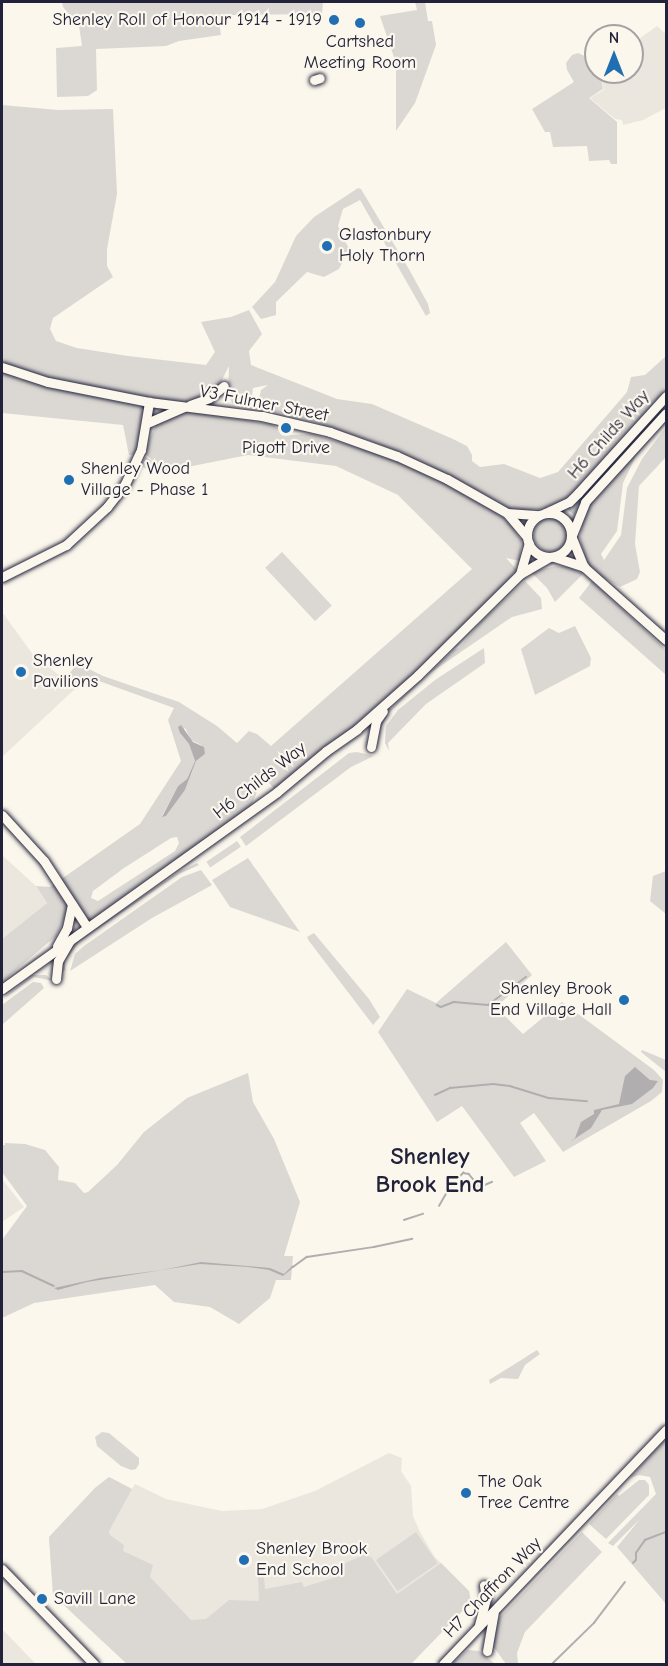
<!DOCTYPE html>
<style>
body{margin:0}
#map{position:relative;width:668px;height:1666px;overflow:hidden;background:#fbf7ec;font-family:"Comic Neue",sans-serif}
div>[style]{position:absolute}
.built>*{inset:0;background:#ebe7df}
.green>*{inset:0;background:#dbd8d3;transform-origin:0 0}
.round{border-radius:50%}
.water>*{inset:0;background:#b1aeb0}
.stream>*{height:1.5px;margin:-0.75px;padding:0 0.75px;transform-origin:0.75px;border-radius:0.75px;background:#b1aeb0}
.roads{filter:drop-shadow(0 0 2px #22223b) drop-shadow(0 0 2px #22223b)}
.tertiary>*{height:9px;margin:-4.5px;padding:0 4.5px;transform-origin:4.5px;border-radius:4.5px;background:#fbf7ec}
.tertiary>.ring{margin:-4.5px;padding:0;box-sizing:content-box;background:none;border:9px solid #fbf7ec;border-radius:50%}
.dots>*{width:16px;height:16px;translate:-50% -50%;box-sizing:border-box;border:3px solid #fbf7ec;border-radius:50%}
span{translate:-50% -50%;white-space:nowrap;text-align:center;line-height:1.15;-webkit-text-stroke:4.5px #fbf7ec;paint-order:stroke}
.poi-label{font-size:18px;color:#22223b}
.right{translate:-100% -50%;text-align:right}
.left{translate:0 -50%;text-align:left}
.street-label{font-size:18px;color:#22223b}
.district-label{font-size:24px;color:#22223b;font-weight:700}
.frame{position:absolute;inset:0;border:3px solid #22223b;pointer-events:none}
.north{position:absolute;left:584px;top:24px;width:60px;height:60px;box-sizing:border-box;background:#fbf7ec;border:2px solid #a4a2a5;border-radius:50%;rotate:0deg;font-size:16px;font-weight:700;line-height:24px;text-align:center;color:#22223b}
.north::after{content:'';display:block;margin:auto;width:21px;height:27px;background:#1f6fb2;clip-path:polygon(50% 0,100% 100%,50% 72%,0 100%)}
</style>
<div id="map">
<div class="built">
<i style="clip-path:polygon(657px 26px,666px 34px,666px 108px,643px 120px,623px 125px,622px 120px,615px 119px,590px 98px,604px 90px,600px 72px,632px 72px,632px 44px)"></i>
<i style="clip-path:polygon(2px 612px,34px 656px,76px 688px,2px 757px)"></i>
<i style="clip-path:polygon(2px 855px,36px 886px,47px 903px,2px 939px)"></i>
<i style="clip-path:polygon(2px 1179px,24px 1207px,2px 1222px)"></i>
<i style="clip-path:polygon(389px 1453px,402px 1458px,401px 1471px,411px 1486px,413px 1516px,420px 1532px,434px 1556px,469px 1591px,471px 1602px,411px 1664px,127px 1664px,53px 1595px,49px 1537px,95px 1488px,109px 1477px,132px 1489px,135px 1484px,166px 1499px,198px 1506px,222px 1511px,262px 1509px,315px 1491px)"></i>
<i style="clip-path:polygon(2px 1629px,36px 1664px,2px 1664px)"></i>
</div>
<div class="green">
<i style="clip-path:polygon(62px 2px,323px 2px,322px 14px,233px 15px,219px 21px,221px 35px,179px 41px,166px 46px,96px 49px,97px 90px,88px 96px,57px 97px,56px 48px,82px 46px,79px 26px,63px 7px)"></i>
<i style="clip-path:polygon(415px 2px,425px 2px,428px 21px,432px 21px,436px 45px,415px 103px,396px 131px,396px 63px,380px 16px,417px 10px)"></i>
<i style="clip-path:polygon(578px 53px,589px 58px,601px 78px,603px 89px,589px 98px,617px 122px,617px 164px,611px 164px,609px 160px,589px 161px,587px 146px,553px 147px,550px 132px,545px 132px,532px 109px,574px 82px,567px 70px,566px 63px,572px 55px)"></i>
<i style="clip-path:polygon(2px 105px,58px 110px,113px 109px,117px 194px,107px 249px,107px 266px,113px 277px,53px 318px,50px 329px,56px 341px,77px 348px,128px 356px,206px 365px,215px 352px,201px 322px,231px 317px,249px 310px,262px 334px,249px 351px,251px 365px,337px 399px,372px 404px,453px 439px,467px 446px,472px 455px,472px 461px,480px 467px,504px 464px,540px 478px,558px 472px,627px 392px,631px 377px,645px 375px,666px 356px,666px 396px,567px 499px,546px 508px,523px 511px,508px 509px,399px 452px,365px 439px,296px 416px,257px 408px,261px 390px,268px 385px,253px 388px,251px 405px,232px 403px,228px 392px,229px 366px,218px 388px,188px 406px,149px 402px,139px 454px,129px 455px,123px 425px,2px 413px,2px 367px,19px 379px,45px 382px,2px 363px)"></i>
<i style="clip-path:polygon(358px 188px,361px 189px,410px 271px,428px 304px,430px 313px,426px 316px,360px 200px,343px 209px,338px 226px,349px 249px,339px 269px,324px 277px,307px 272px,276px 302px,276px 315px,261px 319px,252px 307px,275px 282px,296px 236px,314px 217px)"></i>
<i style="clip-path:polygon(666px 404px,666px 409px,581px 503px,574px 515px,567px 509px,579px 499px)"></i>
<i style="clip-path:polygon(evenodd,193px 412px,271px 424px,288px 435px,312px 434px,373px 452px,417px 469px,494px 509px,511px 525px,521px 540px,520px 561px,506px 558px,517px 570px,471px 623px,418px 675px,277px 792px,263px 776px,249px 812px,87px 927px,71px 906px,56px 936px,2px 982px,2px 939px,47px 903px,36px 886px,50px 887px,140px 824px,181px 761px,168px 720px,174px 708px,85px 676px,76px 688px,65px 680px,77px 663px,103px 676px,179px 702px,217px 726px,237px 743px,249px 731px,257px 734px,271px 746px,472px 569px,398px 495px,336px 466px,248px 455px,157px 473px,140px 466px,146px 457px,154px 462px,144px 453px,157px 422px,179px 413px,193px 412px,185px 728px,191px 740px,201px 745px,205px 754px,196px 761px,185px 790px,166px 816px,162px 816px,178px 786px,187px 779px,195px 761px,189px 744px,180px 733px,185px 728px,193px 412px,177px 837px,179px 843px,175px 851px,98px 901px,91px 898px,93px 891px,124px 868px,171px 838px,177px 837px)"></i>
<i style="clip-path:polygon(666px 421px,636px 456px,623px 483px,617px 531px,601px 554px,604px 560px,621px 535px,627px 488px,642px 459px,666px 427px,666px 457px,639px 486px,635px 544px,640px 572px,637px 579px,620px 587px,602px 577px,587px 563px,580px 539px,583px 518px,590px 504px)"></i>
<i class="round" style="left:534px;top:518px;width:34px;height:34px"></i>
<i style="left:282px;top:552px;width:73px;height:23px;rotate:47deg"></i>
<i style="clip-path:polygon(556px 566px,570px 567px,583px 574px,555px 602px,547px 588px,531px 572px)"></i>
<i style="clip-path:polygon(525px 581px,541px 598px,542px 609px,512px 617px,426px 676px,389px 713px,381px 727px,378px 742px,379px 727px,387px 713px,398px 702px,454px 650px,459px 648px,482px 621px)"></i>
<i style="clip-path:polygon(592px 581px,666px 650px,666px 675px,579px 598px)"></i>
<i style="clip-path:polygon(575px 626px,591px 658px,590px 666px,535px 695px,521px 649px,549px 628px,559px 633px)"></i>
<i style="clip-path:polygon(484px 648px,485px 663px,426px 704px,388px 743px,389px 751px,385px 743px,386px 726px,398px 710px,435px 680px)"></i>
<i style="clip-path:polygon(357px 752px,374px 756px,351px 767px,246px 846px,240px 837px,349px 753px)"></i>
<i style="left:237px;top:841px;width:7px;height:37px;rotate:56deg"></i>
<i style="clip-path:polygon(248px 858px,300px 932px,230px 907px,212px 880px)"></i>
<i style="clip-path:polygon(197px 863px,199px 865px,179px 874px,80px 941px,65px 961px,65px 970px,61px 973px,64px 959px,69px 950px,81px 938px,180px 871px)"></i>
<i style="clip-path:polygon(201px 870px,212px 885px,152px 918px,70px 971px,75px 954px,84px 946px,182px 877px)"></i>
<i style="clip-path:polygon(666px 871px,666px 914px,650px 901px,653px 876px)"></i>
<i style="clip-path:polygon(314px 933px,369px 999px,380px 1017px,373px 1025px,309px 941px,307px 937px)"></i>
<i style="clip-path:polygon(506px 942px,532px 975px,496px 1007px,523px 1034px,562px 1002px,654px 1070px,663px 1080px,662px 1092px,651px 1101px,563px 1152px,534px 1113px,520px 1123px,546px 1161px,514px 1177px,462px 1106px,437px 1122px,378px 1032px,407px 989px,436px 1003px)"></i>
<i style="clip-path:polygon(32px 975px,46px 975px,53px 981px,34px 977px,2px 1000px)"></i>
<i style="clip-path:polygon(33px 982px,41px 983px,44px 988px,2px 1025px,2px 1005px)"></i>
<i style="clip-path:polygon(642px 1050px,666px 1060px,666px 1072px,641px 1052px)"></i>
<i style="clip-path:polygon(248px 1073px,253px 1102px,274px 1139px,300px 1202px,284px 1256px,293px 1256px,291px 1280px,276px 1280px,270px 1298px,239px 1324px,210px 1307px,174px 1302px,155px 1285px,34px 1303px,2px 1318px,2px 1240px,27px 1206px,2px 1172px,2px 1145px,5px 1145px,5px 1143px,25px 1144px,45px 1150px,59px 1167px,58px 1180px,75px 1183px,84px 1193px,88px 1192px,117px 1165px,144px 1132px,187px 1098px)"></i>
<i style="clip-path:polygon(537px 1350px,540px 1354px,525px 1365px,518px 1379px,501px 1378px,490px 1384px,489px 1380px)"></i>
<i style="clip-path:polygon(102px 1432px,109px 1433px,139px 1458px,139px 1464px,136px 1469px,131px 1470px,121px 1466px,97px 1446px,95px 1437px)"></i>
<i style="clip-path:polygon(666px 1438px,666px 1604px,617px 1547px,640px 1519px,613px 1546px,608px 1543px,656px 1494px,650px 1477px,639px 1475px,630px 1478px)"></i>
<i style="clip-path:polygon(109px 1477px,132px 1489px,109px 1531px,110px 1535px,124px 1545px,123px 1551px,153px 1565px,150px 1577px,191px 1620px,206px 1619px,229px 1600px,259px 1601px,258px 1577px,264px 1577px,265px 1589px,302px 1582px,304px 1587px,333px 1578px,331px 1569px,366px 1554px,372px 1558px,397px 1594px,441px 1563px,469px 1591px,471px 1602px,411px 1664px,127px 1664px,53px 1595px,49px 1537px,95px 1488px)"></i>
<i style="clip-path:polygon(639px 1480px,645px 1480px,649px 1485px,649px 1495px,606px 1539px,589px 1524px,617px 1494px,619px 1496px)"></i>
<i style="left:416px;top:1532px;width:38px;height:49px;rotate:55deg"></i>
<i style="clip-path:polygon(582px 1532px,602px 1552px,525px 1632px,517px 1653px,518px 1664px,506px 1664px,493px 1646px,495px 1627px,500px 1617px)"></i>
<i style="clip-path:polygon(468px 1650px,479px 1651px,495px 1664px,452px 1664px)"></i>
</div>
<div class="water">
<i style="clip-path:polygon(181px 725px,193px 742px,204px 747px,205px 754px,196px 761px,185px 790px,166px 816px,162px 817px,178px 786px,187px 779px,195px 761px,189px 744px,180px 733px,178px 727px)"></i>
<i style="clip-path:polygon(635px 1067px,650px 1080px,658px 1081px,653px 1088px,632px 1104px,602px 1110px,591px 1128px,570px 1142px,575px 1138px,581px 1122px,594px 1114px,594px 1110px,619px 1104px,625px 1076px)"></i>
<i style="clip-path:polygon(201px 1262px,270px 1268px,284px 1274px,293px 1265px,294px 1267px,283px 1276px,269px 1270px,248px 1267px,200px 1264px,87px 1282px,58px 1290px,54px 1288px,100px 1278px,162px 1270px)"></i>
</div>
<div class="stream">
<i style="left:437px;top:1005px;width:4px;rotate:27deg"></i>
<i style="left:441px;top:1007px;width:14px;rotate:-21deg"></i>
<i style="left:454px;top:1002px;width:34px;rotate:5deg"></i>
<i style="left:488px;top:1005px;width:47px;rotate:-36.4deg"></i>
<i style="left:435px;top:1095px;width:17px;rotate:-25deg"></i>
<i style="left:450px;top:1088px;width:43px;rotate:-5.3deg"></i>
<i style="left:493px;top:1084px;width:17px;rotate:7deg"></i>
<i style="left:510px;top:1086px;width:41px;rotate:17.1deg"></i>
<i style="left:549px;top:1098px;width:38px;rotate:5deg"></i>
<i style="left:449px;top:1188px;width:21px;rotate:-47deg"></i>
<i style="left:463px;top:1173px;width:6px;rotate:9deg"></i>
<i style="left:469px;top:1174px;width:17px;rotate:50deg"></i>
<i style="left:480px;top:1187px;width:13px;rotate:-23deg"></i>
<i style="left:439px;top:1206px;width:16px;rotate:-60deg"></i>
<i style="left:404px;top:1220px;width:20px;rotate:-18deg"></i>
<i style="left:293px;top:1267px;width:17px;rotate:-36deg"></i>
<i style="left:307px;top:1257px;width:68px;rotate:-8.5deg"></i>
<i style="left:374px;top:1247px;width:39px;rotate:-12deg"></i>
<i style="left:2px;top:1272px;width:20px;rotate:-3deg"></i>
<i style="left:22px;top:1271px;width:35px;rotate:25deg"></i>
<i style="left:633px;top:1563px;width:4px;rotate:-45deg"></i>
<i style="left:636px;top:1560px;width:7px;rotate:-90deg"></i>
<i style="left:636px;top:1553px;width:16px;rotate:-55deg"></i>
<i style="left:645px;top:1540px;width:22px;rotate:-21deg"></i>
<i style="left:552px;top:1664px;width:59px;rotate:-44.3deg"></i>
<i style="left:594px;top:1623px;width:51px;rotate:-52.9deg"></i>
</div>
<div class="roads">
<div class="tertiary">
<i style="left:314px;top:80px;width:6px;rotate:-18deg"></i>
<i style="left:2px;top:367px;width:48px;rotate:18.1deg"></i>
<i style="left:48px;top:382px;width:103px;rotate:11.2deg"></i>
<i style="left:149px;top:402px;width:114px;rotate:7.1deg"></i>
<i style="left:262px;top:416px;width:70px;rotate:13.2deg"></i>
<i style="left:330px;top:432px;width:71px;rotate:19.7deg"></i>
<i style="left:397px;top:456px;width:55px;rotate:24.7deg"></i>
<i style="left:447px;top:479px;width:69px;rotate:29.5deg"></i>
<i style="left:507px;top:513px;width:31px;rotate:50deg"></i>
<i style="left:190px;top:405px;width:20px;rotate:-20deg"></i>
<i style="left:209px;top:398px;width:19px;rotate:-39deg"></i>
<i style="left:147px;top:423px;width:40px;rotate:-23.4deg"></i>
<i class="ring" style="left:527px;top:513px;width:35px;height:35px"></i>
<i style="left:507px;top:513px;width:32px;rotate:4deg"></i>
<i style="left:545px;top:513px;width:26px;rotate:-25deg"></i>
<i style="left:569px;top:502px;width:13px;rotate:-45deg"></i>
<i style="left:578px;top:493px;width:131px;rotate:-47.8deg"></i>
<i style="left:572px;top:535px;width:35px;rotate:-68deg"></i>
<i style="left:585px;top:502px;width:120px;rotate:-47.7deg"></i>
<i style="left:572px;top:538px;width:31px;rotate:68deg"></i>
<i style="left:554px;top:557px;width:32px;rotate:18deg"></i>
<i style="left:584px;top:567px;width:110px;rotate:41.7deg"></i>
<i style="left:520px;top:574px;width:32px;rotate:-74deg"></i>
<i style="left:2px;top:577px;width:72px;rotate:-26.6deg"></i>
<i style="left:66px;top:545px;width:56px;rotate:-42.8deg"></i>
<i style="left:107px;top:507px;width:29px;rotate:-52deg"></i>
<i style="left:125px;top:484px;width:38px;rotate:-65deg"></i>
<i style="left:141px;top:450px;width:49px;rotate:-80.5deg"></i>
<i style="left:371px;top:747px;width:26px;rotate:-79deg"></i>
<i style="left:376px;top:721px;width:12px;rotate:-55deg"></i>
<i style="left:2px;top:815px;width:62px;rotate:47.6deg"></i>
<i style="left:44px;top:861px;width:79px;rotate:56.9deg"></i>
<i style="left:57px;top:946px;width:21px;rotate:-61deg"></i>
<i style="left:67px;top:928px;width:24px;rotate:-78deg"></i>
<i style="left:56px;top:979px;width:18px;rotate:-84deg"></i>
<i style="left:58px;top:961px;width:24px;rotate:-60deg"></i>
<i style="left:2px;top:989px;width:338px;rotate:-35.6deg"></i>
<i style="left:277px;top:792px;width:64px;rotate:-39.9deg"></i>
<i style="left:326px;top:751px;width:38px;rotate:-35deg"></i>
<i style="left:357px;top:729px;width:81px;rotate:-41.5deg"></i>
<i style="left:418px;top:675px;width:144px;rotate:-44.7deg"></i>
<i style="left:520px;top:574px;width:34px;rotate:-30deg"></i>
<i style="left:2px;top:1569px;width:132px;rotate:45.9deg"></i>
<i style="left:479px;top:1625px;width:28px;rotate:-75deg"></i>
<i style="left:486px;top:1598px;width:13px;rotate:-99deg"></i>
<i style="left:487px;top:1651px;width:39px;rotate:-80deg"></i>
<i style="left:443px;top:1664px;width:323px;rotate:-46.4deg"></i>
</div>
</div>
<div class="dots">
<i style="left:334px;top:20px;background:#1f6fb2"></i>
<i style="left:360px;top:23px;background:#1f6fb2"></i>
<i style="left:327px;top:246px;background:#1f6fb2"></i>
<i style="left:286px;top:428px;background:#1f6fb2"></i>
<i style="left:69px;top:480px;background:#1f6fb2"></i>
<i style="left:21px;top:672px;background:#1f6fb2"></i>
<i style="left:624px;top:1000px;background:#1f6fb2"></i>
<i style="left:466px;top:1493px;background:#1f6fb2"></i>
<i style="left:244px;top:1560px;background:#1f6fb2"></i>
<i style="left:42px;top:1599px;background:#1f6fb2"></i>
</div>
<div class="poi-label">
<span class="right" style="left:322px;top:20px">Shenley Roll of Honour 1914 - 1919</span>
<span style="left:360px;top:53px">Cartshed<br>Meeting Room</span>
<span class="left" style="left:339px;top:246px">Glastonbury<br>Holy Thorn</span>
<span style="left:286px;top:448px">Pigott Drive</span>
<span class="left" style="left:81px;top:480px">Shenley Wood<br>Village - Phase 1</span>
<span class="left" style="left:33px;top:672px">Shenley<br>Pavilions</span>
<span class="right" style="left:612px;top:1000px">Shenley Brook<br>End Village Hall</span>
<span class="left" style="left:478px;top:1493px">The Oak<br>Tree Centre</span>
<span class="left" style="left:256px;top:1560px">Shenley Brook<br>End School</span>
<span class="left" style="left:54px;top:1599px">Savill Lane</span>
</div>
<div class="street-label">
<span style="left:264px;top:404px;rotate:11deg">V3 Fulmer Street</span>
<span style="left:609px;top:435px;rotate:-48deg">H6 Childs Way</span>
<span style="left:260px;top:781px;rotate:-38deg">H6 Childs Way</span>
<span style="left:493px;top:1588px;rotate:-46deg">H7 Chaffron Way</span>
</div>
<div class="district-label">
<span style="left:430px;top:1171px">Shenley<br>Brook End</span>
</div>
<div class="frame"></div>
<div class="north">N</div>
</div>
